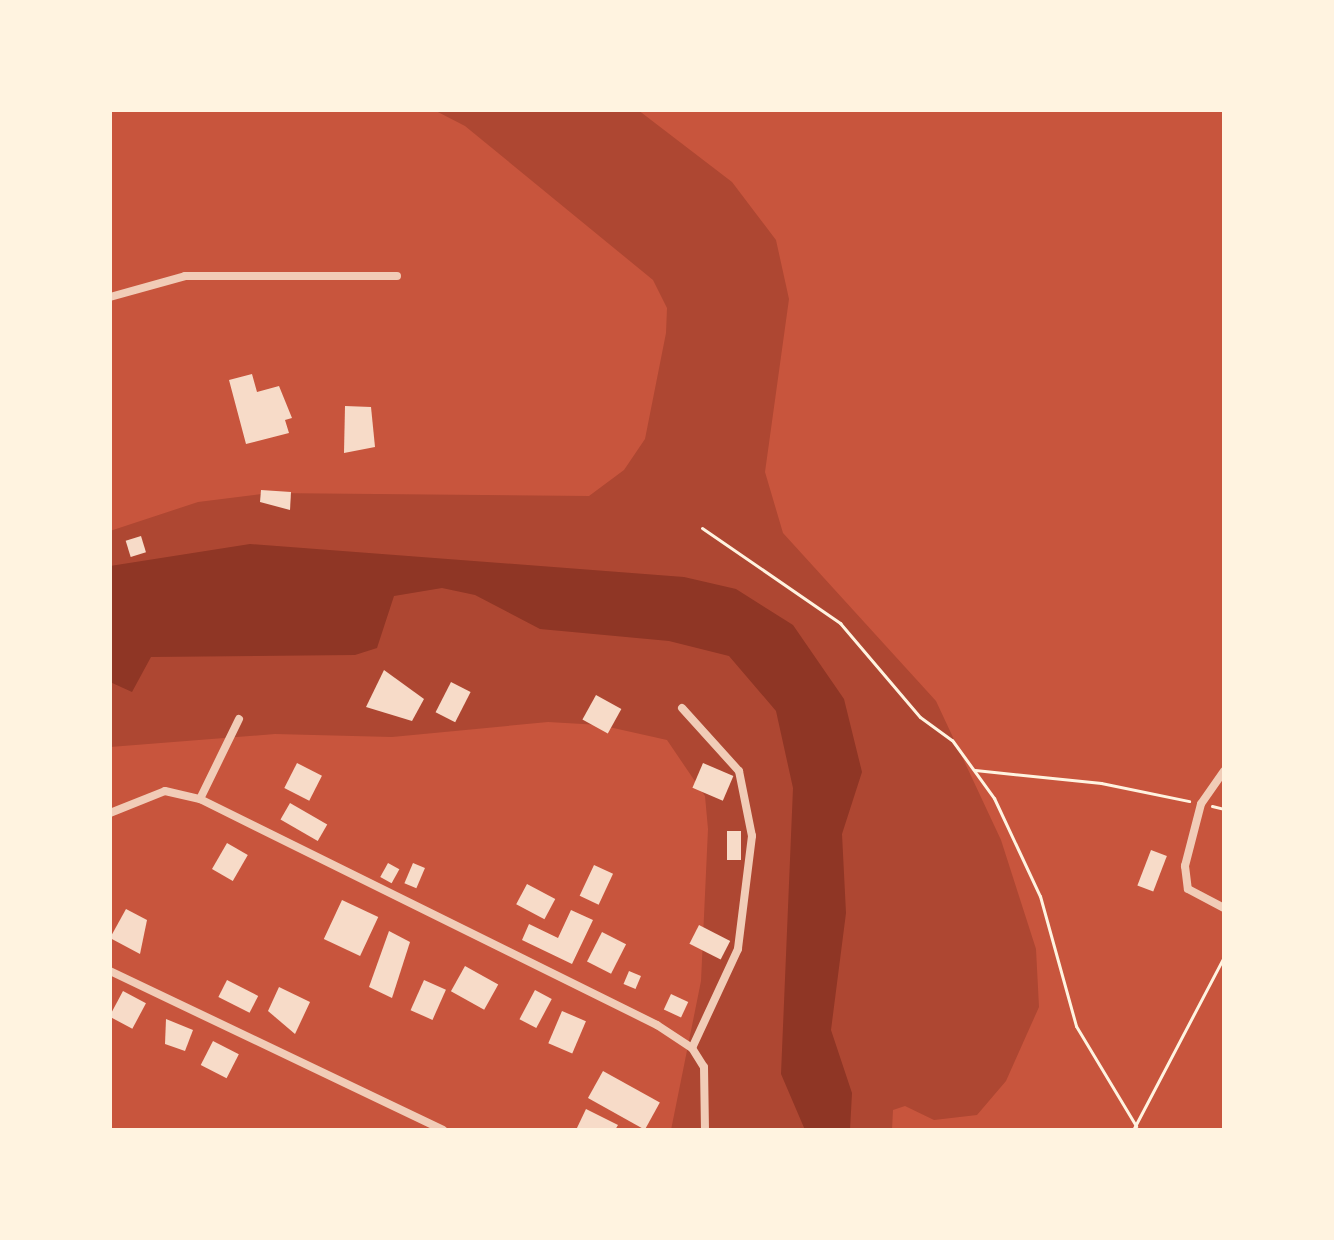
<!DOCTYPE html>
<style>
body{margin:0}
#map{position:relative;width:1334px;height:1240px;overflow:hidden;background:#c8553d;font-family:"Open Sans",sans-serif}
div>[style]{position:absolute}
.green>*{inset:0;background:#ae4732}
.water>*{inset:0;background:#8f3625}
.building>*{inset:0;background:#f7dbc8;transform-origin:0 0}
.path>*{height:3px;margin:-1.5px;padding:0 1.5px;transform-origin:1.5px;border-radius:1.5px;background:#fff3e0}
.minor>*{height:8px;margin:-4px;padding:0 4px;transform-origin:4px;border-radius:4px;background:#f1ccb7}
span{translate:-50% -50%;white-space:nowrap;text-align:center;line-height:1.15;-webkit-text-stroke:8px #fff3e0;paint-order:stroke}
.frame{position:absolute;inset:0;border:112px solid #fff3e0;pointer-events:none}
</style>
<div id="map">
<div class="green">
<i style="clip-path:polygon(434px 110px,638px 110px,732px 182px,776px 240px,789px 299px,765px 472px,783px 533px,936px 701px,1001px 840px,1036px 949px,1039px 1007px,1006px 1081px,977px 1115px,934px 1120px,905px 1106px,893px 1110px,892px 1130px,671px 1130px,701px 981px,708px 829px,705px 796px,667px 740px,600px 725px,548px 722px,392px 737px,275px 734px,110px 747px,110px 531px,198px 502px,269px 493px,589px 496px,624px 470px,645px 439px,666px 333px,667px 308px,653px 280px,465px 126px)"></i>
</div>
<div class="water">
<i style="clip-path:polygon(250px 544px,684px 577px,736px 589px,793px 625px,844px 699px,862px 772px,842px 834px,846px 913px,831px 1030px,852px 1093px,850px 1130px,805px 1130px,781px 1074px,793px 788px,776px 711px,729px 656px,669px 641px,540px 629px,475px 595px,442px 588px,394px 596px,377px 648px,355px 655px,151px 657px,132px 692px,110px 682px,110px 566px)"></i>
</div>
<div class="building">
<i style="clip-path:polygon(252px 374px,257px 392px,279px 386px,292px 418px,285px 420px,289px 433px,246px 444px,229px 380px)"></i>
<i style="clip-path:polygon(345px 406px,371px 407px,375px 447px,344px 453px)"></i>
<i style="clip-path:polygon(261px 490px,291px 492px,290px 510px,260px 502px)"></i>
<i style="left:141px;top:536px;width:17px;height:16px;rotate:73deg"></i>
<i style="clip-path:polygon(384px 670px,424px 699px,412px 721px,366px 707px)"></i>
<i style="left:451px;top:682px;width:22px;height:34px;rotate:27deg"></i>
<i style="left:596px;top:695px;width:29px;height:28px;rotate:29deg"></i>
<i style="left:297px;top:763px;width:28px;height:28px;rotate:27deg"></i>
<i style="left:703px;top:763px;width:33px;height:27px;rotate:23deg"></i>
<i style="left:290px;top:803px;width:43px;height:19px;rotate:30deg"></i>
<i style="left:727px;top:831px;width:14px;height:29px"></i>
<i style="left:227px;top:843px;width:24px;height:30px;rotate:30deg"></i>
<i style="left:1151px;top:850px;width:17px;height:38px;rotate:21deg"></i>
<i style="left:388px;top:863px;width:13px;height:16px;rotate:29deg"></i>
<i style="left:413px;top:863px;width:13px;height:22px;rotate:23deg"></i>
<i style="left:594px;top:865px;width:21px;height:34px;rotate:25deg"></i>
<i style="left:527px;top:884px;width:32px;height:23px;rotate:28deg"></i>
<i style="left:342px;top:900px;width:40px;height:43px;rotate:25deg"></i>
<i style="clip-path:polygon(126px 909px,147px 920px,140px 954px,110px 938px)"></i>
<i style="clip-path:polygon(571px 910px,593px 920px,572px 964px,522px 940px,529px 924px,558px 938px)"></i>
<i style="left:699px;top:925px;width:35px;height:21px;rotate:27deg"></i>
<i style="clip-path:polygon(389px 931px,410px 942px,392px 998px,369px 987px)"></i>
<i style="left:602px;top:932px;width:27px;height:33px;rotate:27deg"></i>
<i style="left:465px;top:966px;width:38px;height:29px;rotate:29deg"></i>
<i style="left:629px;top:971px;width:13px;height:14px;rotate:23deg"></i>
<i style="left:227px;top:980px;width:35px;height:19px;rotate:27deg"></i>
<i style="left:424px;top:980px;width:24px;height:33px;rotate:24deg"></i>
<i style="clip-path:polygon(279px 987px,310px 1002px,295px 1034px,268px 1011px)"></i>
<i style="left:535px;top:990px;width:19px;height:33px;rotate:28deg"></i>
<i style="left:123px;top:991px;width:26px;height:29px;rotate:28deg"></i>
<i style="left:671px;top:994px;width:19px;height:17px;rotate:25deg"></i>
<i style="left:562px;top:1011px;width:26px;height:35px;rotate:23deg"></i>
<i style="clip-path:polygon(166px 1019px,193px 1030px,185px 1051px,165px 1044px)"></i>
<i style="left:213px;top:1041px;width:29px;height:27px;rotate:27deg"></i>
<i style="left:603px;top:1071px;width:65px;height:31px;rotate:29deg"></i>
<i style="clip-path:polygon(586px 1109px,618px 1125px,615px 1130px,576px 1130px)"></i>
</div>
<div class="path">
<i style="left:702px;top:528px;width:168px;rotate:34.5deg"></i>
<i style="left:840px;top:623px;width:123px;rotate:49.6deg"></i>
<i style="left:920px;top:717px;width:39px;rotate:36deg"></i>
<i style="left:952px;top:740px;width:72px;rotate:54.1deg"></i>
<i style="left:994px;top:798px;width:108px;rotate:64.9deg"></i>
<i style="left:1040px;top:896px;width:135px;rotate:74.5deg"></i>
<i style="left:1076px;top:1026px;width:117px;rotate:59deg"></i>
<i style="left:975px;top:770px;width:127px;rotate:5.9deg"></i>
<i style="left:1101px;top:783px;width:90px;rotate:11.6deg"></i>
<i style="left:1212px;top:806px;width:12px;rotate:14deg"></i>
<i style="left:1133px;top:1130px;width:195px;rotate:-62.3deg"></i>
</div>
<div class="minor">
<i style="left:110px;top:297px;width:78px;rotate:-15.6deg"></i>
<i style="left:185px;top:276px;width:212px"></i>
<i style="left:682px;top:708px;width:85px;rotate:47.9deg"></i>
<i style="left:739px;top:771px;width:66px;rotate:78.7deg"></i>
<i style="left:752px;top:836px;width:114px;rotate:97.1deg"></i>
<i style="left:738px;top:949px;width:109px;rotate:114.9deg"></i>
<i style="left:1224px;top:771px;width:40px;rotate:124.9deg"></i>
<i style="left:1201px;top:804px;width:64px;rotate:104.5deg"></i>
<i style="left:1185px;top:866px;width:23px;rotate:83deg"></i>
<i style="left:1188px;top:889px;width:41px;rotate:27.8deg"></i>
<i style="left:200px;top:799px;width:89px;rotate:-64deg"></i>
<i style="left:110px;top:813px;width:59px;rotate:-21.8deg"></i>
<i style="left:165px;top:791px;width:36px;rotate:13deg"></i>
<i style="left:200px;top:799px;width:510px;rotate:26.31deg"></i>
<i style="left:657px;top:1025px;width:42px;rotate:33.3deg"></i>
<i style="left:692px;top:1048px;width:22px;rotate:58deg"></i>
<i style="left:704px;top:1067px;width:63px;rotate:89.1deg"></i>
<i style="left:110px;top:971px;width:369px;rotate:25.5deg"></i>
</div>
<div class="frame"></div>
</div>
